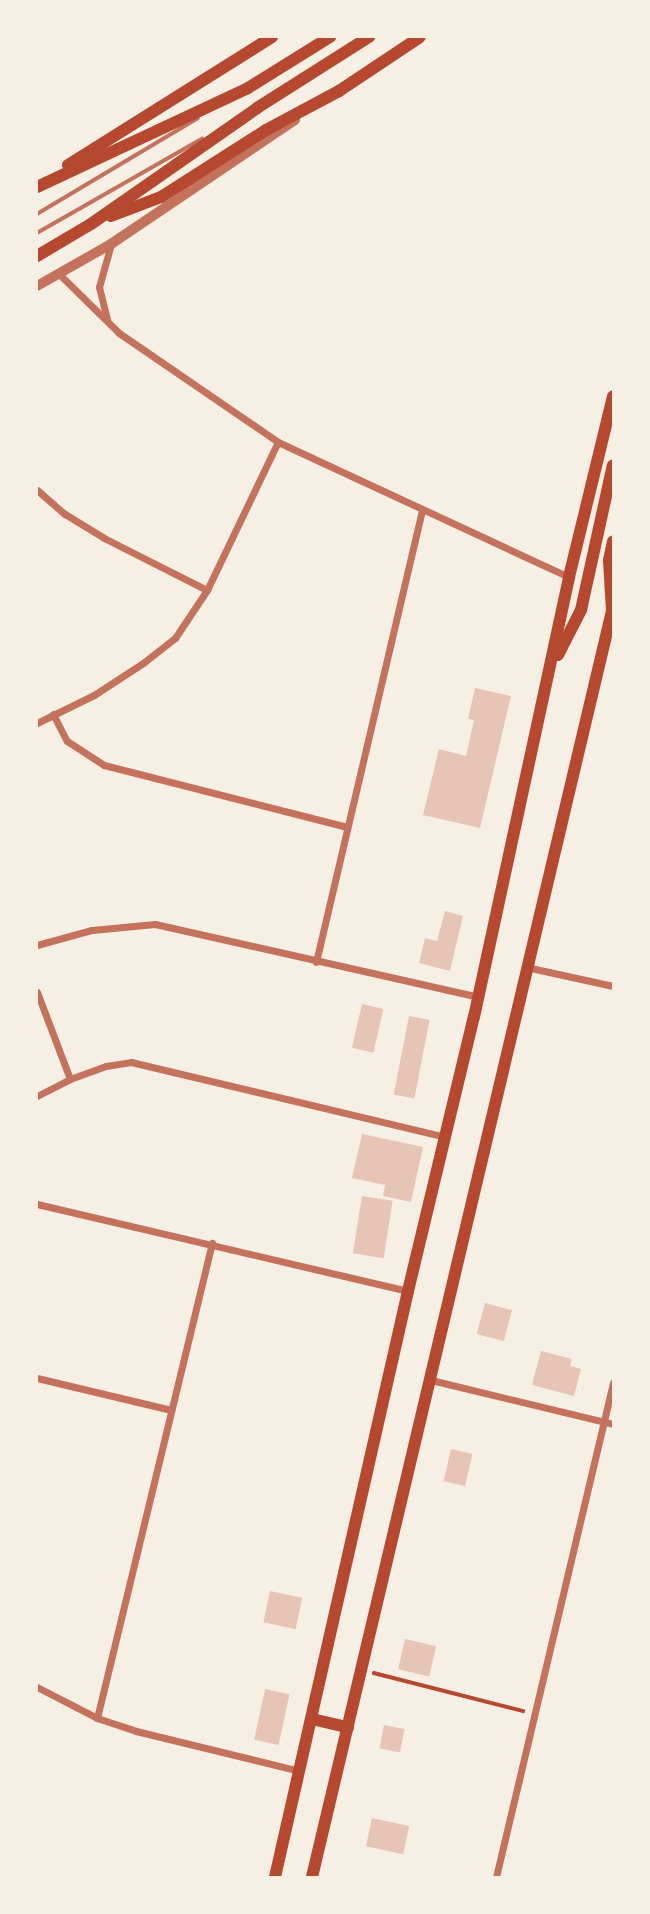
<!DOCTYPE html>
<style>
body{margin:0}
#map{position:relative;width:650px;height:1914px;overflow:hidden;background:#f6efe4;font-family:"Fira Sans Condensed",sans-serif}
div>[style]{position:absolute}
.building>*{inset:0;background:#e6c5b7;transform-origin:0 0}
.path>*{height:3.5px;margin:-1.75px;padding:0 1.75px;transform-origin:1.75px;border-radius:1.75px;background:#b5482f}
.service>*{height:3.5px;margin:-1.75px;padding:0 1.75px;transform-origin:1.75px;border-radius:1.75px;background:#c5725c}
.minor>*{height:7px;margin:-3.5px;padding:0 3.5px;transform-origin:3.5px;border-radius:3.5px;background:#c5725c}
.tertiary>*{height:10px;margin:-5px;padding:0 5px;transform-origin:5px;border-radius:5px;background:#c5725c}
.primary>*{height:12px;margin:-6px;padding:0 6px;transform-origin:6px;border-radius:6px;background:#b5482f}
span{translate:-50% -50%;white-space:nowrap;text-align:center;line-height:1.15;-webkit-text-stroke:5px #f6efe4;paint-order:stroke}
.frame{position:absolute;inset:0;border:38px solid #f6efe4;pointer-events:none}
</style>
<div id="map">
<div class="building">
<i style="clip-path:polygon(475px 688px,511px 696px,480px 828px,423px 815px,439px 749px,466px 756px,474px 720px,468px 719px)"></i>
<i style="clip-path:polygon(445px 911px,463px 916px,450px 971px,419px 963px,425px 938px,437px 941px)"></i>
<i style="left:362px;top:1004px;width:22px;height:45px;rotate:13deg"></i>
<i style="left:409px;top:1016px;width:21px;height:80px;rotate:11deg"></i>
<i style="clip-path:polygon(362px 1134px,423px 1147px,411px 1202px,383px 1196px,385px 1185px,352px 1178px)"></i>
<i style="left:362px;top:1196px;width:31px;height:58px;rotate:9deg"></i>
<i style="left:485px;top:1303px;width:28px;height:32px;rotate:15deg"></i>
<i style="clip-path:polygon(541px 1351px,572px 1359px,570px 1366px,581px 1369px,574px 1396px,532px 1385px)"></i>
<i style="left:451px;top:1449px;width:22px;height:33px;rotate:13deg"></i>
<i style="left:270px;top:1591px;width:33px;height:32px;rotate:12deg"></i>
<i style="left:405px;top:1639px;width:32px;height:31px;rotate:13deg"></i>
<i style="left:265px;top:1689px;width:25px;height:52px;rotate:12deg"></i>
<i style="left:384px;top:1725px;width:21px;height:24px;rotate:11deg"></i>
<i style="left:372px;top:1818px;width:38px;height:29px;rotate:12deg"></i>
</div>
<div class="path">
<i style="left:374px;top:1673px;width:154px;rotate:14.3deg"></i>
</div>
<div class="service">
<i style="left:37px;top:214px;width:187px;rotate:-30.8deg"></i>
<i style="left:37px;top:233px;width:190px;rotate:-29.7deg"></i>
</div>
<div class="minor">
<i style="left:58px;top:273px;width:86px;rotate:44.5deg"></i>
<i style="left:119px;top:333px;width:193px;rotate:34.4deg"></i>
<i style="left:278px;top:442px;width:321px;rotate:24.9deg"></i>
<i style="left:107px;top:319px;width:33px;rotate:-104deg"></i>
<i style="left:99px;top:287px;width:45px;rotate:-74.4deg"></i>
<i style="left:37px;top:490px;width:37px;rotate:41deg"></i>
<i style="left:65px;top:514px;width:46px;rotate:31.6deg"></i>
<i style="left:104px;top:538px;width:115px;rotate:26.8deg"></i>
<i style="left:53px;top:714px;width:30px;rotate:63deg"></i>
<i style="left:67px;top:741px;width:44px;rotate:33deg"></i>
<i style="left:104px;top:765px;width:251px;rotate:14.3deg"></i>
<i style="left:37px;top:723px;width:64px;rotate:-26.2deg"></i>
<i style="left:94px;top:695px;width:59px;rotate:-33.1deg"></i>
<i style="left:143px;top:663px;width:41px;rotate:-38deg"></i>
<i style="left:175px;top:638px;width:58px;rotate:-56.3deg"></i>
<i style="left:207px;top:590px;width:164px;rotate:-64.4deg"></i>
<i style="left:37px;top:945px;width:57px;rotate:-15.3deg"></i>
<i style="left:92px;top:930px;width:63px;rotate:-5.4deg"></i>
<i style="left:155px;top:924px;width:331px;rotate:12.7deg"></i>
<i style="left:316px;top:962px;width:464px;rotate:-76.8deg"></i>
<i style="left:526px;top:967px;width:89px;rotate:12.3deg"></i>
<i style="left:37px;top:992px;width:93px;rotate:69.2deg"></i>
<i style="left:37px;top:1096px;width:37px;rotate:-27deg"></i>
<i style="left:70px;top:1079px;width:38px;rotate:-20deg"></i>
<i style="left:106px;top:1066px;width:25px;rotate:-9deg"></i>
<i style="left:131px;top:1062px;width:324px;rotate:13.4deg"></i>
<i style="left:37px;top:1204px;width:381px;rotate:13.2deg"></i>
<i style="left:37px;top:1378px;width:138px;rotate:13.4deg"></i>
<i style="left:431px;top:1380px;width:187px;rotate:13.6deg"></i>
<i style="left:37px;top:1687px;width:68px;rotate:27.3deg"></i>
<i style="left:97px;top:1718px;width:41px;rotate:18.4deg"></i>
<i style="left:136px;top:1731px;width:169px;rotate:13.7deg"></i>
<i style="left:97px;top:1718px;width:489px;rotate:-76.4deg"></i>
<i style="left:496px;top:1877px;width:508px;rotate:-76.68deg"></i>
</div>
<div class="tertiary">
<i style="left:37px;top:286px;width:85px;rotate:-29.6deg"></i>
<i style="left:111px;top:244px;width:222px;rotate:-34deg"></i>
</div>
<div class="primary">
<i style="left:68px;top:165px;width:241px;rotate:-32.1deg"></i>
<i style="left:37px;top:187px;width:233px;rotate:-25.1deg"></i>
<i style="left:248px;top:88px;width:97px;rotate:-31.9deg"></i>
<i style="left:111px;top:216px;width:53px;rotate:-20.8deg"></i>
<i style="left:161px;top:197px;width:125px;rotate:-32.5deg"></i>
<i style="left:266px;top:130px;width:83px;rotate:-28.1deg"></i>
<i style="left:339px;top:91px;width:97px;rotate:-33.7deg"></i>
<i style="left:37px;top:256px;width:63px;rotate:-30.7deg"></i>
<i style="left:91px;top:224px;width:203px;rotate:-34.9deg"></i>
<i style="left:257px;top:108px;width:133px;rotate:-32.4deg"></i>
<i style="left:612px;top:611px;width:51px;rotate:-93.4deg"></i>
<i style="left:609px;top:560px;width:19px;rotate:-78deg"></i>
<i style="left:558px;top:655px;width:51px;rotate:-62.9deg"></i>
<i style="left:581px;top:610px;width:148px;rotate:-77.6deg"></i>
<i style="left:312px;top:1719px;width:37px;rotate:13deg"></i>
<i style="left:275px;top:1877px;width:601px;rotate:-77.21deg"></i>
<i style="left:408px;top:1291px;width:282px;rotate:-76.5deg"></i>
<i style="left:474px;top:1017px;width:450px;rotate:-77.8deg"></i>
<i style="left:569px;top:577px;width:186px;rotate:-76.3deg"></i>
<i style="left:312px;top:1877px;width:1305px;rotate:-76.67deg"></i>
</div>
<div class="frame"></div>
</div>
